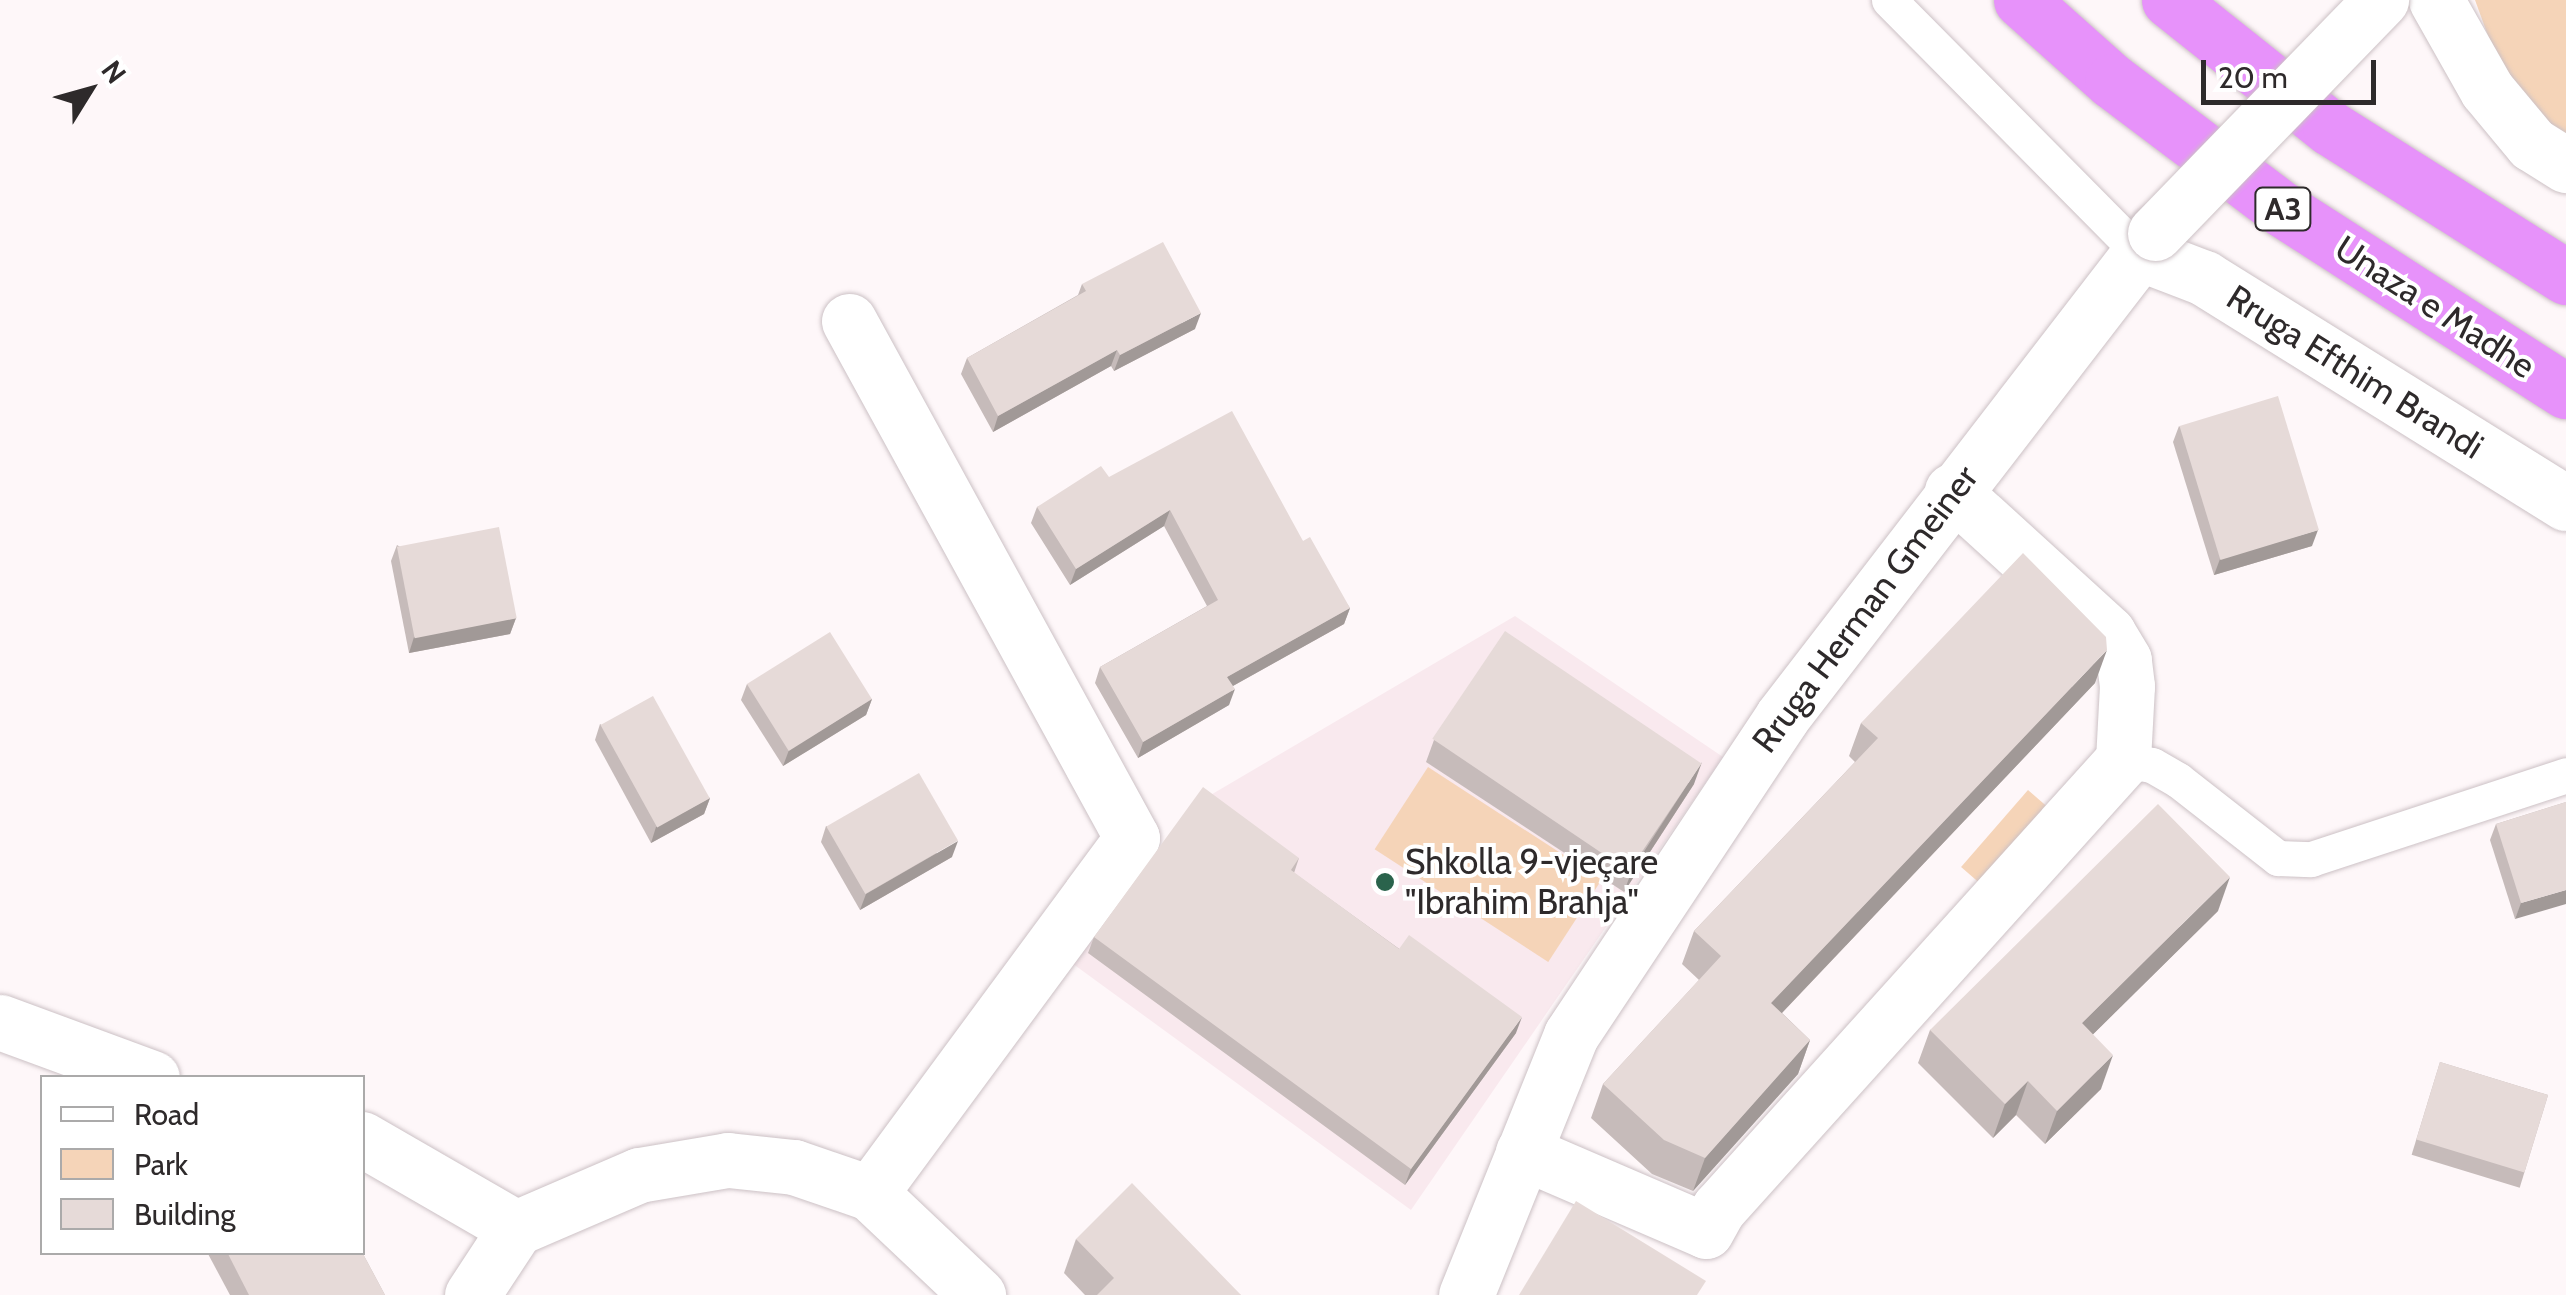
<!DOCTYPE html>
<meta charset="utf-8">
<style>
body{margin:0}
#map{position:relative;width:2566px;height:1295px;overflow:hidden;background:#fef7f9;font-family:Cabin,sans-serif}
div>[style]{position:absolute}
.built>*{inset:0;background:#f9e9ee}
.green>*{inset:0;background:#f5d4b8;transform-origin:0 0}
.roads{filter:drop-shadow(0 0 2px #ccc1c5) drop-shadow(0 0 2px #ccc1c5)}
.lane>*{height:35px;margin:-17.5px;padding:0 17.5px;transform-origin:17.5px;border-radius:17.5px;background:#fff}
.street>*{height:55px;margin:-27.5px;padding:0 27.5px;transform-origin:27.5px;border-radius:27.5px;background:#fff}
.highway>*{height:55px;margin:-27.5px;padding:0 27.5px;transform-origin:27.5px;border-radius:27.5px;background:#e792fa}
.bridges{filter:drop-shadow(0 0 2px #ccc1c5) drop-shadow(0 0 2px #ccc1c5)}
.street-bridge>*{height:55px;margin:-27.5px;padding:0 27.5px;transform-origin:27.5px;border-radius:27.5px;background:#fff}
.wall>*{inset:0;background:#c6bbba;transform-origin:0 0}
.shaded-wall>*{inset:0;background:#a19997}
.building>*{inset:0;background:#e6dad8;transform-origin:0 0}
.dots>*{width:28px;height:28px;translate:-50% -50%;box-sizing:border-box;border:5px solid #fff;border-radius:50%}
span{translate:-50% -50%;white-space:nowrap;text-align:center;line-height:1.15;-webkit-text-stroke:8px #fff;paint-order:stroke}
.shield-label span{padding:2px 8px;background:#fff;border:2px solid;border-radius:8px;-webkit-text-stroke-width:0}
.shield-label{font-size:32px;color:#2e2a2b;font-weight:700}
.street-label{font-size:35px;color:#2e2a2b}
.poi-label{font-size:35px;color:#2e2a2b}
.left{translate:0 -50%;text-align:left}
.legend{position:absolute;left:40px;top:1075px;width:325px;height:180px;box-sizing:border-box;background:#fff;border:2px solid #abaaaa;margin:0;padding:12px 18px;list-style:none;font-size:30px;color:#2e2a2b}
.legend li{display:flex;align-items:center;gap:20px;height:50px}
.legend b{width:50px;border:2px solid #abaaaa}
.north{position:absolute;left:40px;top:40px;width:100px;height:100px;-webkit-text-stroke:8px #fff;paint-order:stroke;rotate:53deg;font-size:28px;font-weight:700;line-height:40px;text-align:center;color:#2e2a2b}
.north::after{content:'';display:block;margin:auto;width:35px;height:45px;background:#2e2a2b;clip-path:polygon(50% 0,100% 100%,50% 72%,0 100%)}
.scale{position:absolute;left:2201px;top:60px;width:175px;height:45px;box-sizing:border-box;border:5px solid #2e2a2b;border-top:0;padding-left:12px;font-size:30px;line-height:35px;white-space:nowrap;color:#2e2a2b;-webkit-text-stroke:8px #fff;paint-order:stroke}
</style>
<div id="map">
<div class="built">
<i style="clip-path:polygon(1515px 616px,1723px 757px,1411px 1210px,1069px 961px,1197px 803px)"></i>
</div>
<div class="green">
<i style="clip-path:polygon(2475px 0,2566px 0,2566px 139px,2530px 111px,2495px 55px)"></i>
<i style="left:1428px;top:767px;width:207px;height:98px;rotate:33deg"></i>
<i style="left:2028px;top:790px;width:37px;height:102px;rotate:41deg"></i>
</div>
<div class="roads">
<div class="lane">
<i style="left:1889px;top:0;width:356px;rotate:45.3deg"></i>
<i style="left:2123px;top:760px;width:29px;rotate:10deg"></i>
<i style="left:2152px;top:765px;width:30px;rotate:30deg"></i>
<i style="left:2178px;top:780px;width:127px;rotate:38deg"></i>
<i style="left:2278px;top:858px;width:33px;rotate:2deg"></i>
<i style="left:2311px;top:859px;width:268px;rotate:-18.2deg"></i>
</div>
<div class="street">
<i style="left:2436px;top:0;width:103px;rotate:60.5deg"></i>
<i style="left:2487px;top:90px;width:70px;rotate:50.2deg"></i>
<i style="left:2532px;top:144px;width:40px;rotate:32deg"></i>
<i style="left:2139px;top:253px;width:70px;rotate:21deg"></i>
<i style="left:2204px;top:278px;width:426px;rotate:31.9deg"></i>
<i style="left:849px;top:321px;width:589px;rotate:61.3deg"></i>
<i style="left:1132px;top:838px;width:441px;rotate:126.4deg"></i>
<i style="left:0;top:1022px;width:162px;rotate:20.2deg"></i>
<i style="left:362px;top:1139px;width:178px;rotate:30deg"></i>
<i style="left:1523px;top:1152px;width:199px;rotate:23.3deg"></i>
<i style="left:1706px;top:1231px;width:26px;rotate:-61deg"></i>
<i style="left:1719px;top:1208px;width:603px;rotate:-47.96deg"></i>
<i style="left:2123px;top:760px;width:74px;rotate:-86.9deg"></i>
<i style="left:2127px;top:686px;width:26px;rotate:-97deg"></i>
<i style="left:2124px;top:660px;width:31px;rotate:-121deg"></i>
<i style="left:2108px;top:633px;width:211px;rotate:-137.7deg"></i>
<i style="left:472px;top:1295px;width:80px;rotate:-56.7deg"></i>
<i style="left:516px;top:1228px;width:134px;rotate:-23.3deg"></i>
<i style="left:639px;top:1175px;width:90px;rotate:-9.6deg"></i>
<i style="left:728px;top:1160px;width:66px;rotate:6.1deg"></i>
<i style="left:794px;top:1167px;width:80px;rotate:18.9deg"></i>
<i style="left:870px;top:1193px;width:149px;rotate:43.4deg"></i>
<i style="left:1466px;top:1295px;width:280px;rotate:-68deg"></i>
<i style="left:1571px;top:1035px;width:382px;rotate:-56.4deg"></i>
<i style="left:1782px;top:717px;width:611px;rotate:-52.38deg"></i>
</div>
<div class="highway">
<i style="left:2021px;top:0;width:122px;rotate:41.7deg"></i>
<i style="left:2112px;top:81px;width:213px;rotate:37deg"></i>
<i style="left:2282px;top:209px;width:337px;rotate:32.7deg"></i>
<i style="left:2169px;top:0;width:206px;rotate:38.5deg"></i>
<i style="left:2330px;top:128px;width:279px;rotate:32.3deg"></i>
</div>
</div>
<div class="bridges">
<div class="street-bridge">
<i style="left:2155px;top:233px;width:325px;rotate:-45.9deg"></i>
</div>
</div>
<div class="wall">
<i style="clip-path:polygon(1082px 284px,1195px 329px,1114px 371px,1111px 366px,993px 432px,961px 374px,967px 358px,1078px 295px)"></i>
<i style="clip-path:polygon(2179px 426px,2312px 546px,2214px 575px,2173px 442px)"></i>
<i style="clip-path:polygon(1109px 477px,1303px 541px,1350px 608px,1344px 624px,1233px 686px,1229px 705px,1138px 758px,1095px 683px,1100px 667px,1207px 606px,1164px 526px,1070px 585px,1031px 523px,1037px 507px)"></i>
<i style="clip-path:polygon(397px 545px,516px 618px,510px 634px,409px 653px,391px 561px)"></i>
<i style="clip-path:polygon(2095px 683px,1782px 1013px,1810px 1040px,1798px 1074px,1693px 1191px,1652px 1174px,1591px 1118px,1603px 1084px,1699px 980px,1682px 964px,1694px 931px,1855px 762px,1849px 756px,1861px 723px)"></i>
<i style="clip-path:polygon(747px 684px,872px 699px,866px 715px,783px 766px,741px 700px)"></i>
<i style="clip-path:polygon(600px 724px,710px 798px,704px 814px,651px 843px,595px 740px)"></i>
<i style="clip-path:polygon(1434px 740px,1694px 784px,1624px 892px,1426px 762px)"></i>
<i style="clip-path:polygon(2566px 802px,2515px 919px,2490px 840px,2496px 824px)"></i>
<i style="clip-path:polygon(826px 826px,952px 857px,860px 910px,821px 842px)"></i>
<i style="clip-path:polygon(1299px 858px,1294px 873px,1516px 1033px,1405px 1185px,1088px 953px,1094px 937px)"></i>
<i style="clip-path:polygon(2218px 911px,2093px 1034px,2101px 1089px,2045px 1144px,2016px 1115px,1993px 1138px,1918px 1063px,1930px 1030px)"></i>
<i style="left:2440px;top:1062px;width:113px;height:97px;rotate:17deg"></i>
<i style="clip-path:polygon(1076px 1239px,1241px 1295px,1085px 1295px,1064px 1273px)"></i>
<i style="clip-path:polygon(207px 1252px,362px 1252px,385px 1295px,230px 1295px)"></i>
</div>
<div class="shaded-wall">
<i style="clip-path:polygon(1201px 313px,1195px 329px,1114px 371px,1120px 355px)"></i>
<i style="clip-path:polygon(1117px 350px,1111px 366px,993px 432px,998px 416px)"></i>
<i style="clip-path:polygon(1170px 510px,1164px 526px,1070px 585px,1076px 569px)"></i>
<i style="clip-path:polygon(2318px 530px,2312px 546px,2214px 575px,2220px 559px)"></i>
<i style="clip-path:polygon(1350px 608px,1344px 624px,1222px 692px,1227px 677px)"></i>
<i style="clip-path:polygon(516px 618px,510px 634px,409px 653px,414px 637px)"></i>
<i style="clip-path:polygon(2107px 650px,2095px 683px,1759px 1037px,1771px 1003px)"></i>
<i style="clip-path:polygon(1235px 689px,1229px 705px,1138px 758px,1143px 742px)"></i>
<i style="clip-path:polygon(872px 699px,866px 715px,783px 766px,789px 750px)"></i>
<i style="clip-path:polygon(1702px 762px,1694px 784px,1624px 892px,1632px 870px)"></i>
<i style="clip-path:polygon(710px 798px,704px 814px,651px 843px,656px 827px)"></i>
<i style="clip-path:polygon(958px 841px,952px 857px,860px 910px,866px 894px)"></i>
<i style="clip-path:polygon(2230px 877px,2218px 911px,2070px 1057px,2082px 1023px)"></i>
<i style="clip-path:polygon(2566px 890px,2566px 904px,2515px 919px,2521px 903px)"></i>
<i style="clip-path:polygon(1522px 1017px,1516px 1033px,1405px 1185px,1411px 1169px)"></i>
<i style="clip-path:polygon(1810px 1040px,1798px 1074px,1693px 1191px,1705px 1158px)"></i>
<i style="clip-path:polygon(2113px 1055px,2101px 1089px,2045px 1144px,2057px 1111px)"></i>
<i style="clip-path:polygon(2028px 1081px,2016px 1115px,1993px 1138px,2005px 1104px)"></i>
</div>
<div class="building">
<i style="clip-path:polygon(1163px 242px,1201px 313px,1120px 355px,1117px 350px,998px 416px,967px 358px,1086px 291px,1082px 284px)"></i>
<i style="left:2278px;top:396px;width:140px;height:103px;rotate:73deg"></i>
<i style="clip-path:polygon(1232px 411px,1303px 541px,1310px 537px,1350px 608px,1227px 677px,1235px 689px,1143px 742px,1100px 667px,1218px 600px,1170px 510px,1076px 569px,1037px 507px,1101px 466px,1109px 477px)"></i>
<i style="left:499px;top:527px;width:93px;height:104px;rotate:79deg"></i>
<i style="clip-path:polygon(2023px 553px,2106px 637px,2107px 650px,1771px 1003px,1810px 1040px,1705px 1158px,1664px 1140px,1603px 1084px,1721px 956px,1694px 931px,1878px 738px,1861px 723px)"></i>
<i style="left:1505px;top:631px;width:237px;height:130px;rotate:34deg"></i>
<i style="left:830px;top:632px;width:79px;height:98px;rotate:58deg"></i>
<i style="left:653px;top:696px;width:117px;height:60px;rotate:61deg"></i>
<i style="left:919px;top:773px;width:78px;height:107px;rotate:60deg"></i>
<i style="clip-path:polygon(1203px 787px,1299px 858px,1291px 870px,1399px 949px,1409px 935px,1522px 1017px,1411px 1169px,1094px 937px)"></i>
<i style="clip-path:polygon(2566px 802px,2566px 890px,2521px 903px,2496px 824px)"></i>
<i style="clip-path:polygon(2158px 804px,2230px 877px,2082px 1023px,2113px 1055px,2057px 1111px,2028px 1081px,2005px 1104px,1930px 1030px)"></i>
<i style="left:2440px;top:1062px;width:113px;height:81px;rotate:17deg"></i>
<i style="clip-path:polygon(1132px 1183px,1241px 1295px,1097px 1295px,1114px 1278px,1076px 1239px)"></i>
<i style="clip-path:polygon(1576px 1201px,1706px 1281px,1697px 1295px,1519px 1295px)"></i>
<i style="clip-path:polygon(227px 1252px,362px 1252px,385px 1295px,249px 1295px)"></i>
</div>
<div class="dots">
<i style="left:1385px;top:882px;background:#2a634c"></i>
</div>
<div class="shield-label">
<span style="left:2283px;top:209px">A3</span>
</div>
<div class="street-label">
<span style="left:2435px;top:307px;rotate:33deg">Unaza e Madhe</span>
<span style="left:2355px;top:372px;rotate:32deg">Rruga Efthim Brandi</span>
<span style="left:1865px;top:609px;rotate:-53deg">Rruga Herman Gmeiner</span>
</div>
<div class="poi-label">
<span class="left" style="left:1405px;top:882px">Shkolla 9-vjeçare<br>"Ibrahim Brahja"</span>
</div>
<ul class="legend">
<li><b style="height:12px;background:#fff"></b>Road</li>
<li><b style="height:28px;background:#f5d4b8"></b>Park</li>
<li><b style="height:28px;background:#e6dad8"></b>Building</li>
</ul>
<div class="north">N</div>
<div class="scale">20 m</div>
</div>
